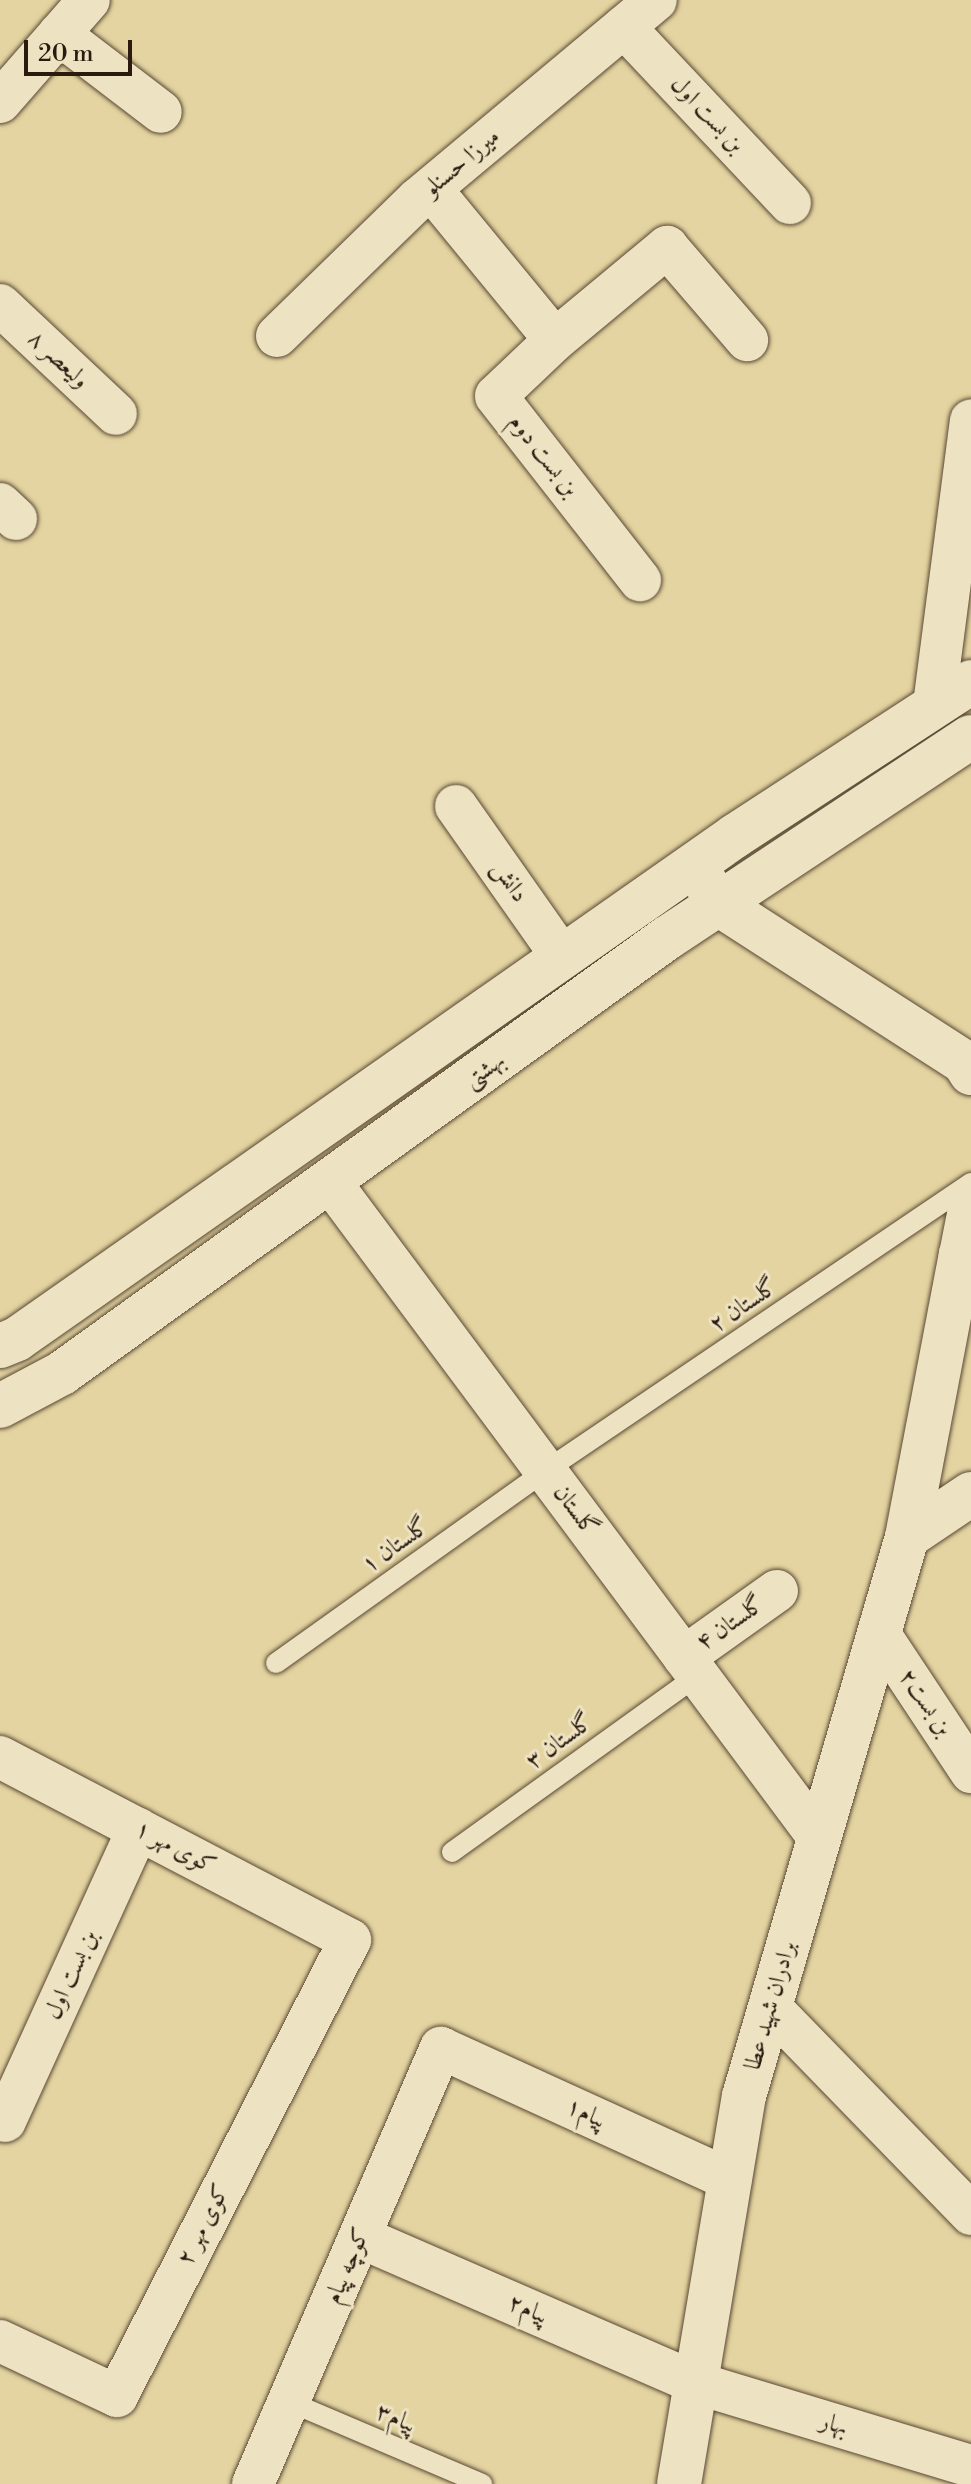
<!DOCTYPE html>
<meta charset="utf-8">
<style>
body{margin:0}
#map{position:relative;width:971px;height:2484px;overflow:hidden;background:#e4d4a1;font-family:"Libre Bodoni",Amiri,serif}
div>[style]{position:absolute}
.roads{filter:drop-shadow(0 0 2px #594834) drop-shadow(0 0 2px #594834)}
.lane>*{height:20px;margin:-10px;padding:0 10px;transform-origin:10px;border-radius:10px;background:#ede3c2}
.street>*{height:42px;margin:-21px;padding:0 21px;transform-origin:21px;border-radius:21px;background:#ede3c2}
.secondary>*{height:44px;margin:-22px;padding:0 22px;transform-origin:22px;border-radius:22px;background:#ede3c2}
span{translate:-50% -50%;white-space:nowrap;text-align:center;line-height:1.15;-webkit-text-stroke:6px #ede3c2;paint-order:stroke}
.street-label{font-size:24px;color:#2b1a0f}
.scale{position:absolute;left:24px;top:40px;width:108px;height:36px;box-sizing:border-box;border:4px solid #2b1a0f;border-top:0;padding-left:10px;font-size:24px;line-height:28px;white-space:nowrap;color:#2b1a0f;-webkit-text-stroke:6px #ede3c2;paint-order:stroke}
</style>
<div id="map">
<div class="roads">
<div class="lane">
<i style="left:276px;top:1663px;width:330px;rotate:-35.5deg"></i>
<i style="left:545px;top:1471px;width:514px;rotate:-34.06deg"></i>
<i style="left:452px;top:1852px;width:303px;rotate:-35.7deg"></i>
<i style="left:290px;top:2402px;width:209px;rotate:23.1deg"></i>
</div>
<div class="street">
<i style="left:624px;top:27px;width:242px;rotate:46.7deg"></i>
<i style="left:59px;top:34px;width:128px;rotate:37.4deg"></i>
<i style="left:0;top:102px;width:135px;rotate:-48.9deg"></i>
<i style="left:431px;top:189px;width:195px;rotate:50.6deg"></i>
<i style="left:555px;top:340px;width:81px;rotate:136.5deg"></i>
<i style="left:496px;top:396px;width:234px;rotate:52deg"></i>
<i style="left:0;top:305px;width:159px;rotate:43.2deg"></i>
<i style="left:277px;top:336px;width:197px;rotate:-44.2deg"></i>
<i style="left:418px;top:199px;width:310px;rotate:-39.9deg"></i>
<i style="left:555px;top:340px;width:146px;rotate:-39.7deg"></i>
<i style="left:667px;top:247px;width:123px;rotate:49.3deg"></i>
<i style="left:0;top:504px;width:22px;rotate:43deg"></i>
<i style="left:934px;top:705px;width:287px;rotate:-82.6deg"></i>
<i style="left:456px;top:806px;width:184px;rotate:54.9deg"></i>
<i style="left:331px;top:1183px;width:817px;rotate:53.31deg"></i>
<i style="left:879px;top:1633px;width:167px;rotate:56.5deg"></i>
<i style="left:684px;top:1657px;width:114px;rotate:-35.4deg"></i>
<i style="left:0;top:1757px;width:395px;rotate:27.6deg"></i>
<i style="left:350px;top:1940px;width:512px;rotate:117.07deg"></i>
<i style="left:117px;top:2396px;width:129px;rotate:-154.8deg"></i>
<i style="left:770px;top:2007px;width:289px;rotate:45.8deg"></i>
<i style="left:5px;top:2121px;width:321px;rotate:-65.5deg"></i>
<i style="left:360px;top:2237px;width:366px;rotate:23.5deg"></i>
<i style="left:696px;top:2383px;width:287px;rotate:16.8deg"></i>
<i style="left:253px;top:2484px;width:475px;rotate:-66.7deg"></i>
<i style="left:441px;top:2048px;width:318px;rotate:24.5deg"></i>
</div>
<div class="secondary">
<i style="left:705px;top:882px;width:27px;rotate:57deg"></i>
<i style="left:720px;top:905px;width:290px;rotate:32.8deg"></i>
<i style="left:964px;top:1062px;width:13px;rotate:58deg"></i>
<i style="left:967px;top:1284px;width:30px;rotate:-102deg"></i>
<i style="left:961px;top:1255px;width:52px;rotate:-78.9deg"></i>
<i style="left:0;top:1346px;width:18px;rotate:-22deg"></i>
<i style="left:17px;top:1339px;width:877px;rotate:-35.01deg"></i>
<i style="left:735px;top:836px;width:282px;rotate:-33.1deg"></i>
<i style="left:0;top:1406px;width:70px;rotate:-28deg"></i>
<i style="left:62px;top:1373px;width:745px;rotate:-35.72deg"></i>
<i style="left:667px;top:938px;width:364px;rotate:-33.5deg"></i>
<i style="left:907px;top:1537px;width:77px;rotate:-33.9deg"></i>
<i style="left:679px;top:2484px;width:393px;rotate:-80.5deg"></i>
<i style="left:744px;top:2096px;width:582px;rotate:-73.74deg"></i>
<i style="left:907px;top:1537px;width:287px;rotate:-79.2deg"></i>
</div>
</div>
<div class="street-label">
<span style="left:707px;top:115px;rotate:47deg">بن بست اول</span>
<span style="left:462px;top:163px;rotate:-40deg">میرزا حسنلو</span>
<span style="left:58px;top:360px;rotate:43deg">ولیعصر ۸</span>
<span style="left:543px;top:456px;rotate:52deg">بن بست دوم</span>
<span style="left:509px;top:882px;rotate:55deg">دانش</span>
<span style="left:485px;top:1071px;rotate:-36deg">بهشتی</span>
<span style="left:744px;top:1306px;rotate:-34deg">گلستان ۲</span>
<span style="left:575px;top:1511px;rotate:53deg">گلستان</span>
<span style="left:396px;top:1546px;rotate:-35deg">گلستان ۱</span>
<span style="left:731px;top:1624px;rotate:-35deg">گلستان ۴</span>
<span style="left:925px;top:1703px;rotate:56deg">بن بست۲</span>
<span style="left:560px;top:1742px;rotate:-36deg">گلستان ۳</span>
<span style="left:175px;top:1848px;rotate:28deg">کوی مهر ۱</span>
<span style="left:72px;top:1975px;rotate:-65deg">بن بست اول</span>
<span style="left:771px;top:2006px;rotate:-74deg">برادران شهید عطا</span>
<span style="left:586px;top:2114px;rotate:25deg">پیام۱</span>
<span style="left:204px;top:2225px;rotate:-63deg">کوی مهر ۲</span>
<span style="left:348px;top:2266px;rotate:-67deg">کوچه پیام</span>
<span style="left:528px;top:2310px;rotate:23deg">پیام۲</span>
<span style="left:396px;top:2419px;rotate:23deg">پیام۳</span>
<span style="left:834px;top:2425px;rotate:17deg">بهار</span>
</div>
<div class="scale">20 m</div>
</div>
